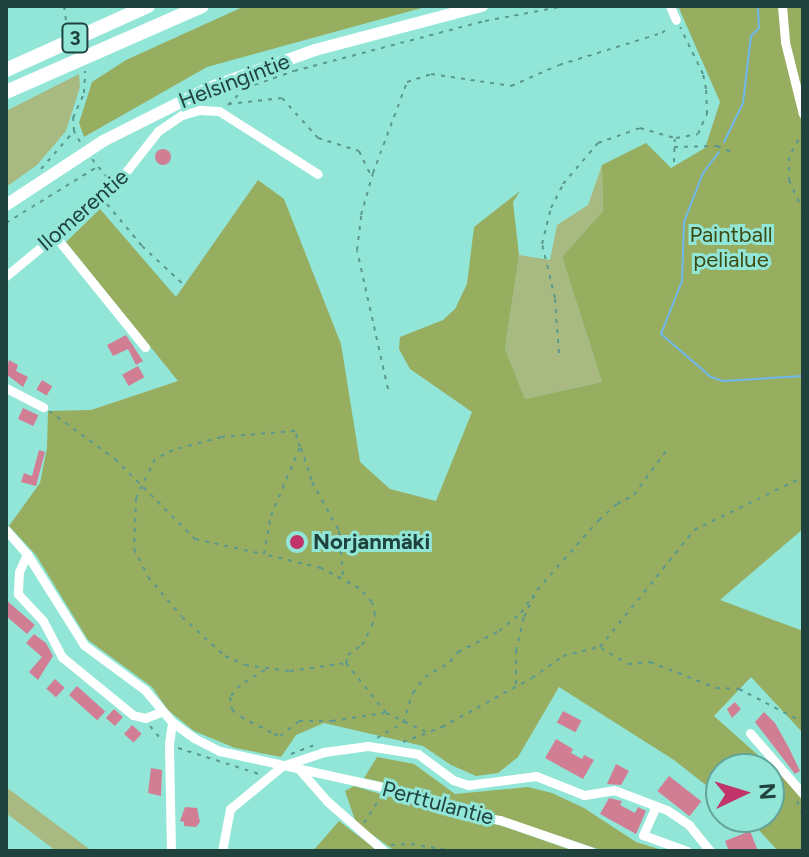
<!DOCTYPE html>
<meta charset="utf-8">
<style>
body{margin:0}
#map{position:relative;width:809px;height:857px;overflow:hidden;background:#91e6d7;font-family:Figtree,sans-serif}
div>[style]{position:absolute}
.green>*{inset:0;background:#a8b981}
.forest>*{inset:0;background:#97ad5f}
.stream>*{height:2px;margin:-1px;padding:0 1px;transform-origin:1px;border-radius:1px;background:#70b9ef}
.building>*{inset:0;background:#d17e95;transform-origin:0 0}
.round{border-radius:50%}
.path>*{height:2px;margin-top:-1px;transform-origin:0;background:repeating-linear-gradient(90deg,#5b998e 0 4px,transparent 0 10px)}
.minor>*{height:9px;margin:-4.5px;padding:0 4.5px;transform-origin:4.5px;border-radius:4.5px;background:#fff}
.major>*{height:12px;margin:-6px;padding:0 6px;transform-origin:6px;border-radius:6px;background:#fff}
.highway>*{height:14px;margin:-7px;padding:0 7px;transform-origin:7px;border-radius:7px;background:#fff}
.dots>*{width:22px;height:22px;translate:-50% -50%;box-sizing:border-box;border:4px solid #91e6d7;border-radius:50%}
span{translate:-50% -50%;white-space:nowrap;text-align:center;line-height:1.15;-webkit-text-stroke:6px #91e6d7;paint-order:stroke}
.shield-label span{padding:2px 6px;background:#91e6d7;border:2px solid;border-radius:6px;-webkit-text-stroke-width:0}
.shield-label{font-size:20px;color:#1f423c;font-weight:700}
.street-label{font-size:22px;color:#1f423c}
.park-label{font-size:22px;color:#3c4a10}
.poi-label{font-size:22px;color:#1f423c;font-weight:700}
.left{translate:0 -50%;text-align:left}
.frame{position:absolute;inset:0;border:8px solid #1f423c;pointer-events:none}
.north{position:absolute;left:705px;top:753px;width:80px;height:80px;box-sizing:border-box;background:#91e6d7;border:2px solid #63a499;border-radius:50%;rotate:86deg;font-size:22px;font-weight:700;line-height:32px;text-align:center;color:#1f423c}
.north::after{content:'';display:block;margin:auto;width:28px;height:36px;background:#c03469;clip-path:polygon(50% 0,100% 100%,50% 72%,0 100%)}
</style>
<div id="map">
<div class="green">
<i style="clip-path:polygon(79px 74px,80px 87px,66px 131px,37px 165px,6px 187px,6px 111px)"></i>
<i style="clip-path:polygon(602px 165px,603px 211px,562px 257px,602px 382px,525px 399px,505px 349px,519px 255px,550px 260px,557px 225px,588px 205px)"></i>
<i style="clip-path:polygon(6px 787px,92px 851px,56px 851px,6px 813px)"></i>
</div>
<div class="forest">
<i style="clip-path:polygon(245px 6px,429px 6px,207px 67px,84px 137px,79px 123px,92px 82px,126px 60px)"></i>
<i style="clip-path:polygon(678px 6px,803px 6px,803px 529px,720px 600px,803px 631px,803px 733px,751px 677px,714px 716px,803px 795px,803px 851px,778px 851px,747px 817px,769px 817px,769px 769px,721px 769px,721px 797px,674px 760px,559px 687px,518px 757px,498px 773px,476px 776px,451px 765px,423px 746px,324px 723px,296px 735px,281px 757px,235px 748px,194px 731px,168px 710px,152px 687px,88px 640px,36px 555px,9px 526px,40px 483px,47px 448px,48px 411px,91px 410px,178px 381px,66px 242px,100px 209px,176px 297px,258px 180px,284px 199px,341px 344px,360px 462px,390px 489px,436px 501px,472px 412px,410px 369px,399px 349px,400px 337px,443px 320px,455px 309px,467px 284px,474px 227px,520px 191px,513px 202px,519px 255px,505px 349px,525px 399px,602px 382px,562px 257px,603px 211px,602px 165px,646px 143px,671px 168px,705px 148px,720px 102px)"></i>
<i style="clip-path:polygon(377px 757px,414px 764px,455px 794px,528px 787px,552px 793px,584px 808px,636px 842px,665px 851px,604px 851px,502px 817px,457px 807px,408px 788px,364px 778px)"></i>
<i style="clip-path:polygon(354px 786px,460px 818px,499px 825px,574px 851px,395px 851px,356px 823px,345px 791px)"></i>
<i style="clip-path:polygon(339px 821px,378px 851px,313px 851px)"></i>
</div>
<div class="stream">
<i style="left:724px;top:142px;width:43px;rotate:-64deg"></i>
<i style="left:743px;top:103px;width:67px;rotate:-83.2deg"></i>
<i style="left:751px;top:36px;width:11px;rotate:-45deg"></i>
<i style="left:759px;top:28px;width:22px;rotate:-93deg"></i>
<i style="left:719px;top:152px;width:26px;rotate:127deg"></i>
<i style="left:703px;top:173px;width:53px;rotate:111.2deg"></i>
<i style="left:684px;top:222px;width:59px;rotate:91.9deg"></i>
<i style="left:682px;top:281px;width:57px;rotate:111.6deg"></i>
<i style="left:661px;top:334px;width:66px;rotate:40.7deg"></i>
<i style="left:711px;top:377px;width:13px;rotate:18deg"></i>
<i style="left:723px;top:381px;width:80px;rotate:-3.6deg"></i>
</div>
<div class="building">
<i class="round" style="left:155px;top:149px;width:16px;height:16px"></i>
<i style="clip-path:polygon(126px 335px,143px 361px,136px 365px,128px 349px,113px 356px,107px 345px)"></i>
<i style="clip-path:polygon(9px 360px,18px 365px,16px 371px,28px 377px,23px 387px,6px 374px)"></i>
<i style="left:138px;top:366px;width:13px;height:18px;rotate:61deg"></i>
<i style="left:42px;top:380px;width:12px;height:11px;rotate:31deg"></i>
<i style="left:23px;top:408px;width:17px;height:12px;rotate:25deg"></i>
<i style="clip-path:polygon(39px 450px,45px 452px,36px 486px,21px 482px,24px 473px,32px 476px)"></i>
<i style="clip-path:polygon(6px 600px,35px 625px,27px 634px,6px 616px)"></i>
<i style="clip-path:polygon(34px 634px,46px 643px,53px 656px,38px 680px,29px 672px,42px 657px,26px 643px)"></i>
<i style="left:55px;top:679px;width:13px;height:13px;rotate:42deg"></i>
<i style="left:77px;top:686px;width:38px;height:12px;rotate:42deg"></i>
<i style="clip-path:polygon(735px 702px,741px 709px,732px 718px,727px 709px)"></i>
<i style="left:114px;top:709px;width:12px;height:12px;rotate:42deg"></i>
<i style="left:563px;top:711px;width:21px;height:13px;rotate:28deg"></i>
<i style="clip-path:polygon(764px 712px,775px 723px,789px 748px,800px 771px,795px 774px,755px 722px)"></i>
<i style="left:132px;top:725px;width:13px;height:12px;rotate:42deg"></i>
<i style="clip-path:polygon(556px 739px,573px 749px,571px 753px,582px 759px,584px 755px,594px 760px,583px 779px,545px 758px)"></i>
<i style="clip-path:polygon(616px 764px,629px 771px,621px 785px,607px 784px)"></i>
<i style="clip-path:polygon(151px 768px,162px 770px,161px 796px,148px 793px)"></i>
<i style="left:669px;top:776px;width:41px;height:19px;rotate:38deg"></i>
<i style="clip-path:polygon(609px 798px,622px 801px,620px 805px,635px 813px,638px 807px,646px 811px,636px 834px,600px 814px)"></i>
<i style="clip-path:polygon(185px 807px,197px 808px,200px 822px,196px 827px,184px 826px,184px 822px,180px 821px)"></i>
<i style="clip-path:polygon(750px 831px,758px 851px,729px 851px,725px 841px)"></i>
</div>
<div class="path">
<i style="left:64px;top:6px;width:22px;rotate:82deg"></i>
<i style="left:228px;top:104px;width:54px;rotate:-6.3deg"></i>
<i style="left:282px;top:98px;width:54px;rotate:48deg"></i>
<i style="left:318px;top:138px;width:43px;rotate:17.6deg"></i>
<i style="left:359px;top:151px;width:28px;rotate:64deg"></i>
<i style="left:228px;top:105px;width:24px;rotate:-45deg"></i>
<i style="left:245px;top:88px;width:52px;rotate:-19.1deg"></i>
<i style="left:294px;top:71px;width:197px;rotate:-14.7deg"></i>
<i style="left:485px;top:21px;width:81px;rotate:-10.6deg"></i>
<i style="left:803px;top:131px;width:30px;rotate:118deg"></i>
<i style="left:789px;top:157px;width:23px;rotate:90deg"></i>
<i style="left:789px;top:180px;width:35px;rotate:66deg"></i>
<i style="left:80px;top:142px;width:13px;rotate:-119deg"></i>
<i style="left:74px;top:131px;width:13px;rotate:-94deg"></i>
<i style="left:73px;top:118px;width:27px;rotate:-66deg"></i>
<i style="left:84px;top:93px;width:22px;rotate:-87deg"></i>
<i style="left:674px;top:147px;width:43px;rotate:-1.3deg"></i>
<i style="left:717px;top:146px;width:16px;rotate:22deg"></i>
<i style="left:92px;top:159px;width:26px;rotate:51deg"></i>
<i style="left:674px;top:162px;width:23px;rotate:-88deg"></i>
<i style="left:41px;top:169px;width:50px;rotate:-49deg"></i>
<i style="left:107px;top:204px;width:55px;rotate:50.2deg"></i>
<i style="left:142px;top:246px;width:57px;rotate:42.9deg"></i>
<i style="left:6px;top:223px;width:107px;rotate:-31.6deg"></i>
<i style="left:559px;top:353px;width:55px;rotate:-94.2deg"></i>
<i style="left:555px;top:298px;width:56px;rotate:-103.5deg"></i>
<i style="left:542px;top:244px;width:37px;rotate:-76deg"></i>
<i style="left:551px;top:208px;width:27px;rotate:-63deg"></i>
<i style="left:563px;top:184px;width:54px;rotate:-49.5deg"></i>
<i style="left:598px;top:143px;width:45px;rotate:-19.7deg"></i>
<i style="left:640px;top:128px;width:37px;rotate:16deg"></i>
<i style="left:676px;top:138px;width:22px;rotate:-10deg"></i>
<i style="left:698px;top:134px;width:22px;rotate:-66deg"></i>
<i style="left:707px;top:114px;width:25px;rotate:-92deg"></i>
<i style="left:706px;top:89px;width:15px;rotate:-101deg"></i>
<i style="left:703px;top:74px;width:52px;rotate:-116.1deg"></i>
<i style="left:388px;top:389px;width:142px;rotate:-102.6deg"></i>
<i style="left:357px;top:250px;width:35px;rotate:-83deg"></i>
<i style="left:361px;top:215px;width:44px;rotate:-74.1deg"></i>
<i style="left:373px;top:173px;width:97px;rotate:-69.5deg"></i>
<i style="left:407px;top:82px;width:25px;rotate:-18deg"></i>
<i style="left:431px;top:74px;width:81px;rotate:8.5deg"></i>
<i style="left:511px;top:86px;width:52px;rotate:-23.6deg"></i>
<i style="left:559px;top:65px;width:108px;rotate:-17.3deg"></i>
<i style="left:662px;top:33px;width:9px;rotate:-41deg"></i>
<i style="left:49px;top:411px;width:82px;rotate:36deg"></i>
<i style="left:115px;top:459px;width:113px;rotate:45deg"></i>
<i style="left:195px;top:539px;width:70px;rotate:12.4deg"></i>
<i style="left:301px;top:448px;width:36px;rotate:72deg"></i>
<i style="left:312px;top:482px;width:56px;rotate:61.1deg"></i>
<i style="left:339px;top:531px;width:45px;rotate:84.9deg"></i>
<i style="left:601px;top:648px;width:31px;rotate:31deg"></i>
<i style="left:628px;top:664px;width:22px;rotate:-5deg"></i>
<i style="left:650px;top:662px;width:71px;rotate:21.5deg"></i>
<i style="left:716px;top:688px;width:23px;rotate:2deg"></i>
<i style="left:739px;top:689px;width:72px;rotate:27.3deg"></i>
<i style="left:346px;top:663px;width:8px;rotate:-76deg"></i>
<i style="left:348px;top:655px;width:17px;rotate:-36deg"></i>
<i style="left:362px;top:645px;width:21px;rotate:-62deg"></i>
<i style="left:372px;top:626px;width:11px;rotate:-75deg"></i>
<i style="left:375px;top:615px;width:13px;rotate:-103deg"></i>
<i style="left:372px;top:602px;width:19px;rotate:-133deg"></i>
<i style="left:359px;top:588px;width:43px;rotate:-152.2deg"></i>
<i style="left:321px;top:568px;width:59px;rotate:-166.2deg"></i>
<i style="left:264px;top:554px;width:39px;rotate:-80deg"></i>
<i style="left:271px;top:516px;width:75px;rotate:-67.2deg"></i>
<i style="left:300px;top:447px;width:17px;rotate:-107deg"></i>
<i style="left:295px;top:431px;width:74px;rotate:175.4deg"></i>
<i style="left:221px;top:437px;width:50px;rotate:164.8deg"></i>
<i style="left:173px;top:450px;width:20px;rotate:153deg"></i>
<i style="left:155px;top:459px;width:43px;rotate:116deg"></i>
<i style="left:136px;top:498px;width:51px;rotate:92.2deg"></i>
<i style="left:134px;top:549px;width:31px;rotate:63deg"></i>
<i style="left:148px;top:577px;width:52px;rotate:49.6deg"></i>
<i style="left:182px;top:617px;width:58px;rotate:42.2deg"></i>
<i style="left:225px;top:656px;width:22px;rotate:24deg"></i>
<i style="left:245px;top:665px;width:45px;rotate:7.6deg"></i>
<i style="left:290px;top:671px;width:57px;rotate:-8.1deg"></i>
<i style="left:346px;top:663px;width:64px;rotate:51.3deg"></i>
<i style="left:386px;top:713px;width:44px;rotate:25.4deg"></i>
<i style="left:265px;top:670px;width:29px;rotate:149deg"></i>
<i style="left:240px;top:685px;width:16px;rotate:130deg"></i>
<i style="left:230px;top:697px;width:13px;rotate:81deg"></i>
<i style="left:232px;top:710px;width:11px;rotate:38deg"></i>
<i style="left:241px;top:717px;width:37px;rotate:27deg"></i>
<i style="left:274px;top:734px;width:6px;rotate:18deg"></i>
<i style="left:280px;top:736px;width:24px;rotate:-38deg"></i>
<i style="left:299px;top:721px;width:33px"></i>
<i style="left:332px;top:721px;width:53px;rotate:-8.7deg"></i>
<i style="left:516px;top:684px;width:33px;rotate:-90deg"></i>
<i style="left:516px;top:651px;width:35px;rotate:-77deg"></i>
<i style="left:524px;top:617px;width:30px;rotate:-64deg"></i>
<i style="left:537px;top:590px;width:94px;rotate:-48.5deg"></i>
<i style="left:599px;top:520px;width:24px;rotate:-42deg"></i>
<i style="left:617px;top:504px;width:19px;rotate:-28deg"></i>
<i style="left:634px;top:495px;width:54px;rotate:-54deg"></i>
<i style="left:150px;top:726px;width:17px;rotate:50deg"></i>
<i style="left:377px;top:738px;width:30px;rotate:-30deg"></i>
<i style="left:403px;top:723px;width:32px;rotate:-72deg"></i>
<i style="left:413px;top:693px;width:20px;rotate:-53deg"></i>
<i style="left:425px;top:677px;width:29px;rotate:-31deg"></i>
<i style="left:450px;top:662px;width:13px;rotate:-51deg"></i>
<i style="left:458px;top:652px;width:46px;rotate:-27.1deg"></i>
<i style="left:499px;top:631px;width:28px;rotate:-39deg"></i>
<i style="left:521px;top:613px;width:22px;rotate:-56deg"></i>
<i style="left:403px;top:742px;width:42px;rotate:-21deg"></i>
<i style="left:442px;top:727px;width:102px;rotate:-28.6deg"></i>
<i style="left:532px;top:678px;width:38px;rotate:-35deg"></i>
<i style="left:563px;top:656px;width:38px;rotate:-14deg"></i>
<i style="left:600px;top:647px;width:150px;rotate:-51.2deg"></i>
<i style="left:694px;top:530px;width:121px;rotate:-25.9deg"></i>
<i style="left:178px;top:748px;width:85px;rotate:17.8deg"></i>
<i style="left:291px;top:754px;width:25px;rotate:-21deg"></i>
<i style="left:797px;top:801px;width:15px;rotate:67deg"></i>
<i style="left:364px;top:823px;width:33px;rotate:-57deg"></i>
<i style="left:391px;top:845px;width:20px;rotate:-3deg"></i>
<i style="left:411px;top:844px;width:43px;rotate:9.5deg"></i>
</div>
<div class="minor">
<i style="left:670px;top:6px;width:15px;rotate:67deg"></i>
<i style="left:782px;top:6px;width:36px;rotate:85deg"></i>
<i style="left:785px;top:42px;width:74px;rotate:76deg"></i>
<i style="left:55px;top:236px;width:143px;rotate:51deg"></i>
<i style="left:6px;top:276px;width:140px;rotate:-39.5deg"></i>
<i style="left:114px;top:187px;width:71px;rotate:-51.8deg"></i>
<i style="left:158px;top:131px;width:29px;rotate:-34deg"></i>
<i style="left:182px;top:115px;width:19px;rotate:-16deg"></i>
<i style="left:200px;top:110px;width:19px;rotate:3deg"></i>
<i style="left:219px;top:111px;width:117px;rotate:32.5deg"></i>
<i style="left:6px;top:388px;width:42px;rotate:27.2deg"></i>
<i style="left:6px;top:530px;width:32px;rotate:49deg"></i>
<i style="left:27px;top:554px;width:107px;rotate:57.9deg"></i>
<i style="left:84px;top:645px;width:76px;rotate:36.4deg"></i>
<i style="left:145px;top:690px;width:42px;rotate:49.8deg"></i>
<i style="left:172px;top:722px;width:27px;rotate:36deg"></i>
<i style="left:194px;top:738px;width:29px;rotate:27deg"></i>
<i style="left:220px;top:751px;width:171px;rotate:12.5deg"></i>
<i style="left:387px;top:788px;width:71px;rotate:18.9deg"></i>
<i style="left:454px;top:811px;width:47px;rotate:11.1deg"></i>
<i style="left:500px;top:820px;width:95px;rotate:19deg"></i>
<i style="left:27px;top:554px;width:20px;rotate:114deg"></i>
<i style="left:19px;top:572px;width:22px;rotate:93deg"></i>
<i style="left:18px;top:594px;width:37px;rotate:47deg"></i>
<i style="left:43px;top:621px;width:41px;rotate:62.2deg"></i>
<i style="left:62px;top:657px;width:92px;rotate:39.2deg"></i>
<i style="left:133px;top:715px;width:12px;rotate:14deg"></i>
<i style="left:145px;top:718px;width:19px;rotate:-21deg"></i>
<i style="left:750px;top:733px;width:81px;rotate:49deg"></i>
<i style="left:299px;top:769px;width:43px;rotate:48.8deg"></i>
<i style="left:327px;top:801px;width:76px;rotate:41.3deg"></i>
<i style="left:656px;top:806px;width:32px;rotate:114deg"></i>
<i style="left:643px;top:835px;width:47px;rotate:20deg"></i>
<i style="left:171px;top:851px;width:107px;rotate:-91.1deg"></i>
<i style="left:169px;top:744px;width:22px;rotate:-82deg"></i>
<i style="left:222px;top:851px;width:43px;rotate:-79.2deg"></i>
<i style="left:230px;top:809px;width:67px;rotate:-39.6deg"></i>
<i style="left:282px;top:766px;width:44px;rotate:-18.4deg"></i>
<i style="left:324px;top:752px;width:44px;rotate:-7.8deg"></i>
<i style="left:368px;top:746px;width:51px;rotate:9.1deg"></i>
<i style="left:418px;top:754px;width:44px;rotate:36.6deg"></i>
<i style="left:453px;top:780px;width:16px;rotate:18deg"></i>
<i style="left:468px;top:785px;width:69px;rotate:-7.5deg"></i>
<i style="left:536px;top:776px;width:52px;rotate:21.6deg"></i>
<i style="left:584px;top:795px;width:30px;rotate:-9deg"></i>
<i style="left:614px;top:790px;width:57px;rotate:20.7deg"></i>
<i style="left:667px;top:810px;width:27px;rotate:34deg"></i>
<i style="left:689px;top:825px;width:33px;rotate:51deg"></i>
</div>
<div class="major">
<i style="left:6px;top:205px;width:116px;rotate:-33.4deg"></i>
<i style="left:103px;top:141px;width:119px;rotate:-26.6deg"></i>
<i style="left:209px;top:88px;width:113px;rotate:-19.7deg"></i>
<i style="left:315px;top:50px;width:173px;rotate:-14.8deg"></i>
</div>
<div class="highway">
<i style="left:6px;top:70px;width:156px;rotate:-24.3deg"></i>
<i style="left:6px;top:92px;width:214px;rotate:-23.7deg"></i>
</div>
<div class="dots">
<i style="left:297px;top:542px;background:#c03469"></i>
</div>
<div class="shield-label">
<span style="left:75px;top:38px">3</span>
</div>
<div class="street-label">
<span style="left:234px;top:81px;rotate:-21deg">Helsingintie</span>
<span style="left:83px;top:210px;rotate:-41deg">Ilomerentie</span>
<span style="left:438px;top:803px;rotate:15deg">Perttulantie</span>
</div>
<div class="park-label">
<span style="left:731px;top:247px">Paintball<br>pelialue</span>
</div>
<div class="poi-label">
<span class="left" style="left:313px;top:542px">Norjanmäki</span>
</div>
<div class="frame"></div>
<div class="north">N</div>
</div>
